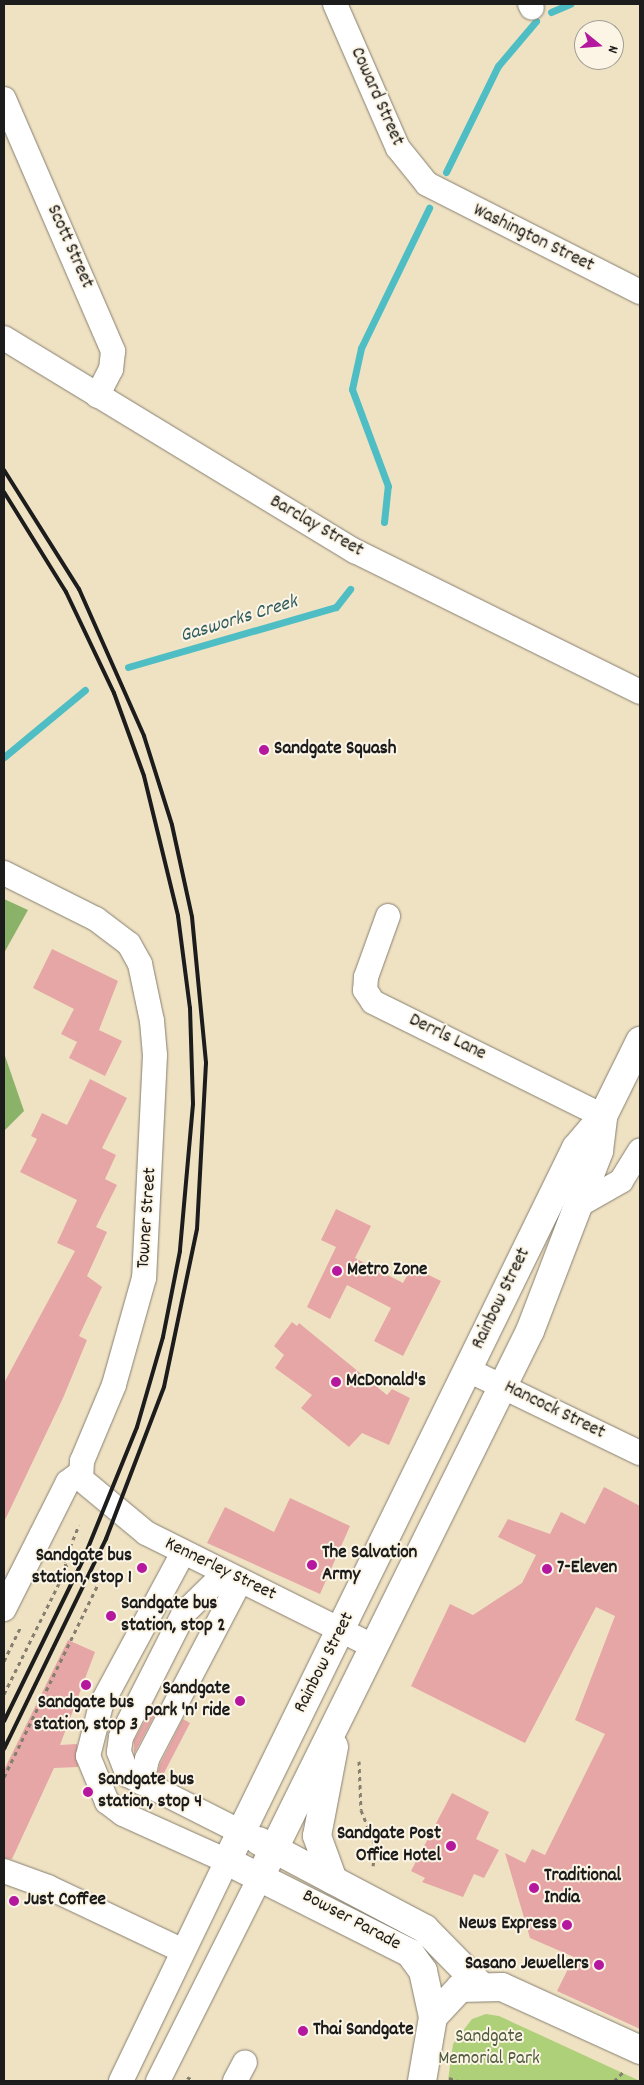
<!DOCTYPE html>
<style>
body{margin:0}
#map{position:relative;width:644px;height:2085px;overflow:hidden;background:#efe2c3;font-family:Dekko,sans-serif}
div>[style]{position:absolute}
.green>*{inset:0;background:#add079}
.forest>*{inset:0;background:#8ab269}
.stream>*{height:7px;margin:-3.5px;padding:0 3.5px;transform-origin:3.5px;border-radius:3.5px;background:#4fbec4}
.building>*{inset:0;background:#e6a6a5}
.path>*{height:3px;margin-top:-1.5px;transform-origin:0;background:repeating-linear-gradient(90deg,#867f70 0 4px,transparent 0 8px)}
.roads{filter:drop-shadow(0 0 1px #867f70) drop-shadow(0 0 1px #867f70)}
.minor>*{height:24px;margin:-12px;padding:0 12px;transform-origin:12px;border-radius:12px;background:#fff}
.major>*{height:28px;margin:-14px;padding:0 14px;transform-origin:14px;border-radius:14px;background:#fff}
.rail>*{height:4px;margin:-2px;padding:0 2px;transform-origin:2px;border-radius:2px;background:#1c1c1c}
.dots>*{width:14px;height:14px;translate:-50% -50%;box-sizing:border-box;border:2px solid #fcf5e5;border-radius:50%}
span{translate:-50% -50%;white-space:nowrap;text-align:center;line-height:1.15;-webkit-text-stroke:4px #fcf5e5;paint-order:stroke}
.street-label{font-size:19px;color:#1c1c1c}
.poi-label{font-size:19px;color:#1c1c1c;font-weight:700}
.left{translate:0 -50%;text-align:left}
.right{translate:-100% -50%;text-align:right}
.park-label{font-size:19px;color:#4f5b3d}
.water-label{font-size:20px;color:#305d5f;font-style:italic}
.frame{position:absolute;inset:0;border:5px solid #1c1c1c;pointer-events:none}
.north{position:absolute;left:574px;top:20px;width:50px;height:50px;box-sizing:border-box;background:#fcf5e5;border:1px solid #a29e95;border-radius:50%;rotate:107deg;font-size:14px;font-weight:700;line-height:20px;text-align:center;color:#1c1c1c}
.north::after{content:'';display:block;margin:auto;width:18px;height:22px;background:#b5179e;clip-path:polygon(50% 0,100% 100%,50% 72%,0 100%)}
</style>
<div id="map">
<div class="green">
<i style="clip-path:polygon(486px 2014px,499px 2016px,640px 2081px,448px 2081px,453px 2044px,472px 2019px)"></i>
</div>
<div class="forest">
<i style="clip-path:polygon(4px 899px,28px 910px,4px 953px)"></i>
<i style="clip-path:polygon(4px 1053px,24px 1111px,4px 1131px)"></i>
</div>
<div class="stream">
<i style="left:551px;top:12px;width:21px;rotate:-23deg"></i>
<i style="left:446px;top:172px;width:118px;rotate:-63.9deg"></i>
<i style="left:498px;top:66px;width:59px;rotate:-49.8deg"></i>
<i style="left:384px;top:522px;width:36px;rotate:-84deg"></i>
<i style="left:388px;top:486px;width:103px;rotate:-110.4deg"></i>
<i style="left:352px;top:389px;width:42px;rotate:-77.6deg"></i>
<i style="left:361px;top:348px;width:156px;rotate:-64.1deg"></i>
<i style="left:128px;top:667px;width:216px;rotate:-16.1deg"></i>
<i style="left:336px;top:607px;width:23px;rotate:-52deg"></i>
<i style="left:4px;top:757px;width:105px;rotate:-39.6deg"></i>
</div>
<div class="building">
<i style="clip-path:polygon(52px 949px,118px 981px,99px 1030px,122px 1041px,105px 1076px,69px 1058px,77px 1042px,61px 1034px,74px 1009px,33px 988px)"></i>
<i style="clip-path:polygon(90px 1079px,127px 1098px,102px 1148px,116px 1155px,105px 1179px,117px 1185px,96px 1227px,107px 1232px,87px 1276px,102px 1287px,79px 1336px,87px 1340px,63px 1398px,4px 1522px,4px 1383px,75px 1251px,57px 1243px,77px 1200px,20px 1172px,37px 1139px,31px 1136px,42px 1113px,67px 1125px)"></i>
<i style="clip-path:polygon(336px 1209px,371px 1226px,355px 1258px,403px 1283px,412px 1267px,441px 1281px,403px 1356px,374px 1341px,391px 1308px,347px 1285px,330px 1319px,307px 1307px,336px 1247px,321px 1240px)"></i>
<i style="clip-path:polygon(292px 1322px,297px 1326px,299px 1323px,387px 1395px,392px 1389px,410px 1398px,389px 1445px,362px 1433px,349px 1447px,301px 1408px,312px 1395px,275px 1368px,284px 1355px,274px 1346px)"></i>
<i style="clip-path:polygon(604px 1487px,640px 1506px,640px 2029px,557px 1991px,574px 1957px,530px 1938px,505px 1853px,525px 1863px,532px 1849px,545px 1855px,605px 1734px,575px 1720px,615px 1616px,596px 1607px,525px 1743px,411px 1686px,450px 1604px,473px 1615px,522px 1583px,536px 1555px,498px 1537px,508px 1519px,550px 1534px,561px 1512px,585px 1524px)"></i>
<i style="clip-path:polygon(290px 1498px,350px 1526px,320px 1594px,207px 1543px,225px 1507px,274px 1532px)"></i>
<i style="clip-path:polygon(68px 1640px,95px 1652px,60px 1745px,77px 1744px,78px 1767px,54px 1768px,12px 1859px,4px 1858px,4px 1770px)"></i>
<i style="clip-path:polygon(153px 1705px,159px 1707px,134px 1754px,134px 1741px)"></i>
<i style="clip-path:polygon(183px 1719px,190px 1723px,163px 1775px,158px 1772px,160px 1764px)"></i>
<i style="clip-path:polygon(452px 1793px,489px 1812px,476px 1839px,499px 1850px,484px 1878px,474px 1874px,463px 1897px,422px 1882px,425px 1878px,411px 1871px)"></i>
</div>
<div class="path">
<i style="left:4px;top:1661px;width:39px;rotate:-64deg"></i>
<i style="left:4px;top:1694px;width:142px;rotate:-63.6deg"></i>
<i style="left:67px;top:1567px;width:6px;rotate:-121deg"></i>
<i style="left:64px;top:1562px;width:40px;rotate:-68deg"></i>
<i style="left:359px;top:1761px;width:49px;rotate:87.7deg"></i>
<i style="left:361px;top:1810px;width:40px;rotate:68deg"></i>
<i style="left:376px;top:1847px;width:19px;rotate:99deg"></i>
<i style="left:4px;top:1777px;width:215px;rotate:-64deg"></i>
<i style="left:187px;top:2077px;width:9px;rotate:27deg"></i>
<i style="left:449px;top:2078px;width:9px;rotate:18deg"></i>
<i style="left:614px;top:2081px;width:16px;rotate:-45deg"></i>
</div>
<div class="roads">
<div class="minor">
<i style="left:335px;top:4px;width:157px;rotate:66.4deg"></i>
<i style="left:398px;top:148px;width:46px;rotate:51.1deg"></i>
<i style="left:427px;top:184px;width:239px;rotate:26.9deg"></i>
<i style="left:530px;top:4px;width:4px;rotate:63deg"></i>
<i style="left:4px;top:99px;width:275px;rotate:66.6deg"></i>
<i style="left:113px;top:351px;width:18px;rotate:96deg"></i>
<i style="left:111px;top:369px;width:30px;rotate:117deg"></i>
<i style="left:4px;top:338px;width:411px;rotate:31.3deg"></i>
<i style="left:355px;top:551px;width:318px;rotate:26.3deg"></i>
<i style="left:4px;top:873px;width:103px;rotate:26.6deg"></i>
<i style="left:96px;top:919px;width:41px;rotate:37.1deg"></i>
<i style="left:129px;top:944px;width:23px;rotate:61deg"></i>
<i style="left:140px;top:964px;width:58px;rotate:78.1deg"></i>
<i style="left:152px;top:1021px;width:34px;rotate:85deg"></i>
<i style="left:155px;top:1055px;width:223px;rotate:92.8deg"></i>
<i style="left:144px;top:1278px;width:111px;rotate:105.7deg"></i>
<i style="left:114px;top:1385px;width:82px;rotate:112.8deg"></i>
<i style="left:82px;top:1461px;width:18px;rotate:93deg"></i>
<i style="left:81px;top:1479px;width:85px;rotate:39.7deg"></i>
<i style="left:146px;top:1533px;width:256px;rotate:26.5deg"></i>
<i style="left:388px;top:916px;width:65px;rotate:109.8deg"></i>
<i style="left:366px;top:977px;width:13px;rotate:94deg"></i>
<i style="left:365px;top:990px;width:14px;rotate:56deg"></i>
<i style="left:373px;top:1002px;width:257px;rotate:26.4deg"></i>
<i style="left:577px;top:1206px;width:51px;rotate:-29.6deg"></i>
<i style="left:621px;top:1181px;width:36px;rotate:-58deg"></i>
<i style="left:468px;top:1370px;width:191px;rotate:25.8deg"></i>
<i style="left:225px;top:1573px;width:57px;rotate:135.7deg"></i>
<i style="left:184px;top:1613px;width:139px;rotate:116.9deg"></i>
<i style="left:121px;top:1737px;width:15px;rotate:98deg"></i>
<i style="left:119px;top:1752px;width:25px;rotate:69deg"></i>
<i style="left:128px;top:1775px;width:127px;rotate:26.8deg"></i>
<i style="left:4px;top:1609px;width:142px;rotate:-63.3deg"></i>
<i style="left:68px;top:1482px;width:15px;rotate:-37deg"></i>
<i style="left:142px;top:1783px;width:25px;rotate:-78deg"></i>
<i style="left:147px;top:1759px;width:201px;rotate:-62.4deg"></i>
<i style="left:4px;top:1871px;width:47px;rotate:20deg"></i>
<i style="left:48px;top:1887px;width:147px;rotate:25.3deg"></i>
<i style="left:121px;top:2081px;width:244px;rotate:-64.3deg"></i>
<i style="left:227px;top:1861px;width:114px;rotate:-155.7deg"></i>
<i style="left:123px;top:1814px;width:20px;rotate:-143deg"></i>
<i style="left:107px;top:1802px;width:50px;rotate:-112.4deg"></i>
<i style="left:88px;top:1756px;width:53px;rotate:-75.7deg"></i>
<i style="left:101px;top:1705px;width:173px;rotate:-61.7deg"></i>
<i style="left:158px;top:2081px;width:230px;rotate:-63.4deg"></i>
<i style="left:235px;top:2081px;width:21px;rotate:-62deg"></i>
</div>
<div class="major">
<i style="left:259px;top:1841px;width:188px;rotate:27.9deg"></i>
<i style="left:425px;top:1929px;width:78px;rotate:45.5deg"></i>
<i style="left:261px;top:1875px;width:607px;rotate:-63.69deg"></i>
<i style="left:530px;top:1331px;width:193px;rotate:-69deg"></i>
<i style="left:599px;top:1151px;width:35px;rotate:-83deg"></i>
<i style="left:333px;top:1880px;width:47px;rotate:-110deg"></i>
<i style="left:317px;top:1836px;width:91px;rotate:-79.2deg"></i>
<i style="left:433px;top:2017px;width:40px;rotate:-47deg"></i>
<i style="left:460px;top:1988px;width:42px;rotate:-1.4deg"></i>
<i style="left:502px;top:1987px;width:152px;rotate:24.5deg"></i>
<i style="left:422px;top:2081px;width:65px;rotate:-80.2deg"></i>
<i style="left:433px;top:2017px;width:47px;rotate:-102.3deg"></i>
<i style="left:423px;top:1971px;width:22px;rotate:-126deg"></i>
<i style="left:410px;top:1953px;width:205px;rotate:-153.3deg"></i>
<i style="left:227px;top:1861px;width:794px;rotate:-63.92deg"></i>
<i style="left:576px;top:1148px;width:42px;rotate:-49.8deg"></i>
<i style="left:603px;top:1116px;width:84px;rotate:-63.7deg"></i>
</div>
</div>
<div class="rail">
<i style="left:4px;top:470px;width:141px;rotate:57.8deg"></i>
<i style="left:79px;top:589px;width:161px;rotate:66.1deg"></i>
<i style="left:144px;top:736px;width:93px;rotate:72.5deg"></i>
<i style="left:172px;top:825px;width:94px;rotate:77.7deg"></i>
<i style="left:192px;top:917px;width:147px;rotate:84.5deg"></i>
<i style="left:206px;top:1063px;width:166px;rotate:93.1deg"></i>
<i style="left:197px;top:1229px;width:161px;rotate:101.8deg"></i>
<i style="left:164px;top:1387px;width:163px;rotate:110.9deg"></i>
<i style="left:106px;top:1539px;width:233px;rotate:115.9deg"></i>
<i style="left:4px;top:492px;width:118px;rotate:58.2deg"></i>
<i style="left:66px;top:592px;width:112px;rotate:64.6deg"></i>
<i style="left:114px;top:693px;width:88px;rotate:70.1deg"></i>
<i style="left:144px;top:776px;width:144px;rotate:76.3deg"></i>
<i style="left:178px;top:916px;width:93px;rotate:82.6deg"></i>
<i style="left:190px;top:1008px;width:96px;rotate:88.2deg"></i>
<i style="left:193px;top:1104px;width:148px;rotate:95.1deg"></i>
<i style="left:180px;top:1251px;width:88px;rotate:101.2deg"></i>
<i style="left:163px;top:1337px;width:94px;rotate:106.1deg"></i>
<i style="left:137px;top:1427px;width:144px;rotate:112.1deg"></i>
<i style="left:83px;top:1560px;width:179px;rotate:116.1deg"></i>
</div>
<div class="dots">
<i style="left:264px;top:750px;background:#b5179e"></i>
<i style="left:337px;top:1271px;background:#b5179e"></i>
<i style="left:336px;top:1382px;background:#b5179e"></i>
<i style="left:312px;top:1565px;background:#b5179e"></i>
<i style="left:142px;top:1568px;background:#b5179e"></i>
<i style="left:547px;top:1569px;background:#b5179e"></i>
<i style="left:111px;top:1616px;background:#b5179e"></i>
<i style="left:86px;top:1685px;background:#b5179e"></i>
<i style="left:240px;top:1701px;background:#b5179e"></i>
<i style="left:88px;top:1792px;background:#b5179e"></i>
<i style="left:451px;top:1846px;background:#b5179e"></i>
<i style="left:534px;top:1888px;background:#b5179e"></i>
<i style="left:14px;top:1901px;background:#b5179e"></i>
<i style="left:567px;top:1925px;background:#b5179e"></i>
<i style="left:599px;top:1965px;background:#b5179e"></i>
<i style="left:303px;top:2031px;background:#b5179e"></i>
</div>
<div class="street-label">
<span style="left:376px;top:97px;rotate:66deg">Coward Street</span>
<span style="left:533px;top:239px;rotate:26deg">Washington Street</span>
<span style="left:69px;top:247px;rotate:66deg">Scott Street</span>
<span style="left:316px;top:527px;rotate:30deg">Barclay Street</span>
<span style="left:447px;top:1038px;rotate:26deg">Derrls Lane</span>
<span style="left:148px;top:1218px;rotate:-86deg">Towner Street</span>
<span style="left:502px;top:1299px;rotate:-64deg">Rainbow Street</span>
<span style="left:554px;top:1411px;rotate:26deg">Hancock Street</span>
<span style="left:220px;top:1570px;rotate:26deg">Kennerley Street</span>
<span style="left:325px;top:1663px;rotate:-63deg">Rainbow Street</span>
<span style="left:351px;top:1921px;rotate:28deg">Bowser Parade</span>
</div>
<div class="poi-label">
<span class="left" style="left:274px;top:750px">Sandgate Squash</span>
<span class="left" style="left:347px;top:1271px">Metro Zone</span>
<span class="left" style="left:346px;top:1382px">McDonald's</span>
<span class="left" style="left:322px;top:1565px">The Salvation<br>Army</span>
<span class="right" style="left:132px;top:1568px">Sandgate bus<br>station, stop 1</span>
<span class="left" style="left:557px;top:1569px">7-Eleven</span>
<span class="left" style="left:121px;top:1616px">Sandgate bus<br>station, stop 2</span>
<span class="right" style="left:230px;top:1701px">Sandgate<br>park 'n' ride</span>
<span style="left:86px;top:1715px">Sandgate bus<br>station, stop 3</span>
<span class="left" style="left:98px;top:1792px">Sandgate bus<br>station, stop 4</span>
<span class="right" style="left:441px;top:1846px">Sandgate Post<br>Office Hotel</span>
<span class="left" style="left:544px;top:1888px">Traditional<br>India</span>
<span class="left" style="left:24px;top:1901px">Just Coffee</span>
<span class="right" style="left:557px;top:1925px">News Express</span>
<span class="right" style="left:589px;top:1965px">Sasano Jewellers</span>
<span class="left" style="left:313px;top:2031px">Thai Sandgate</span>
</div>
<div class="park-label">
<span style="left:489px;top:2049px">Sandgate<br>Memorial Park</span>
</div>
<div class="water-label">
<span style="left:239px;top:620px;rotate:-17deg">Gasworks Creek</span>
</div>
<div class="frame"></div>
<div class="north">N</div>
</div>
